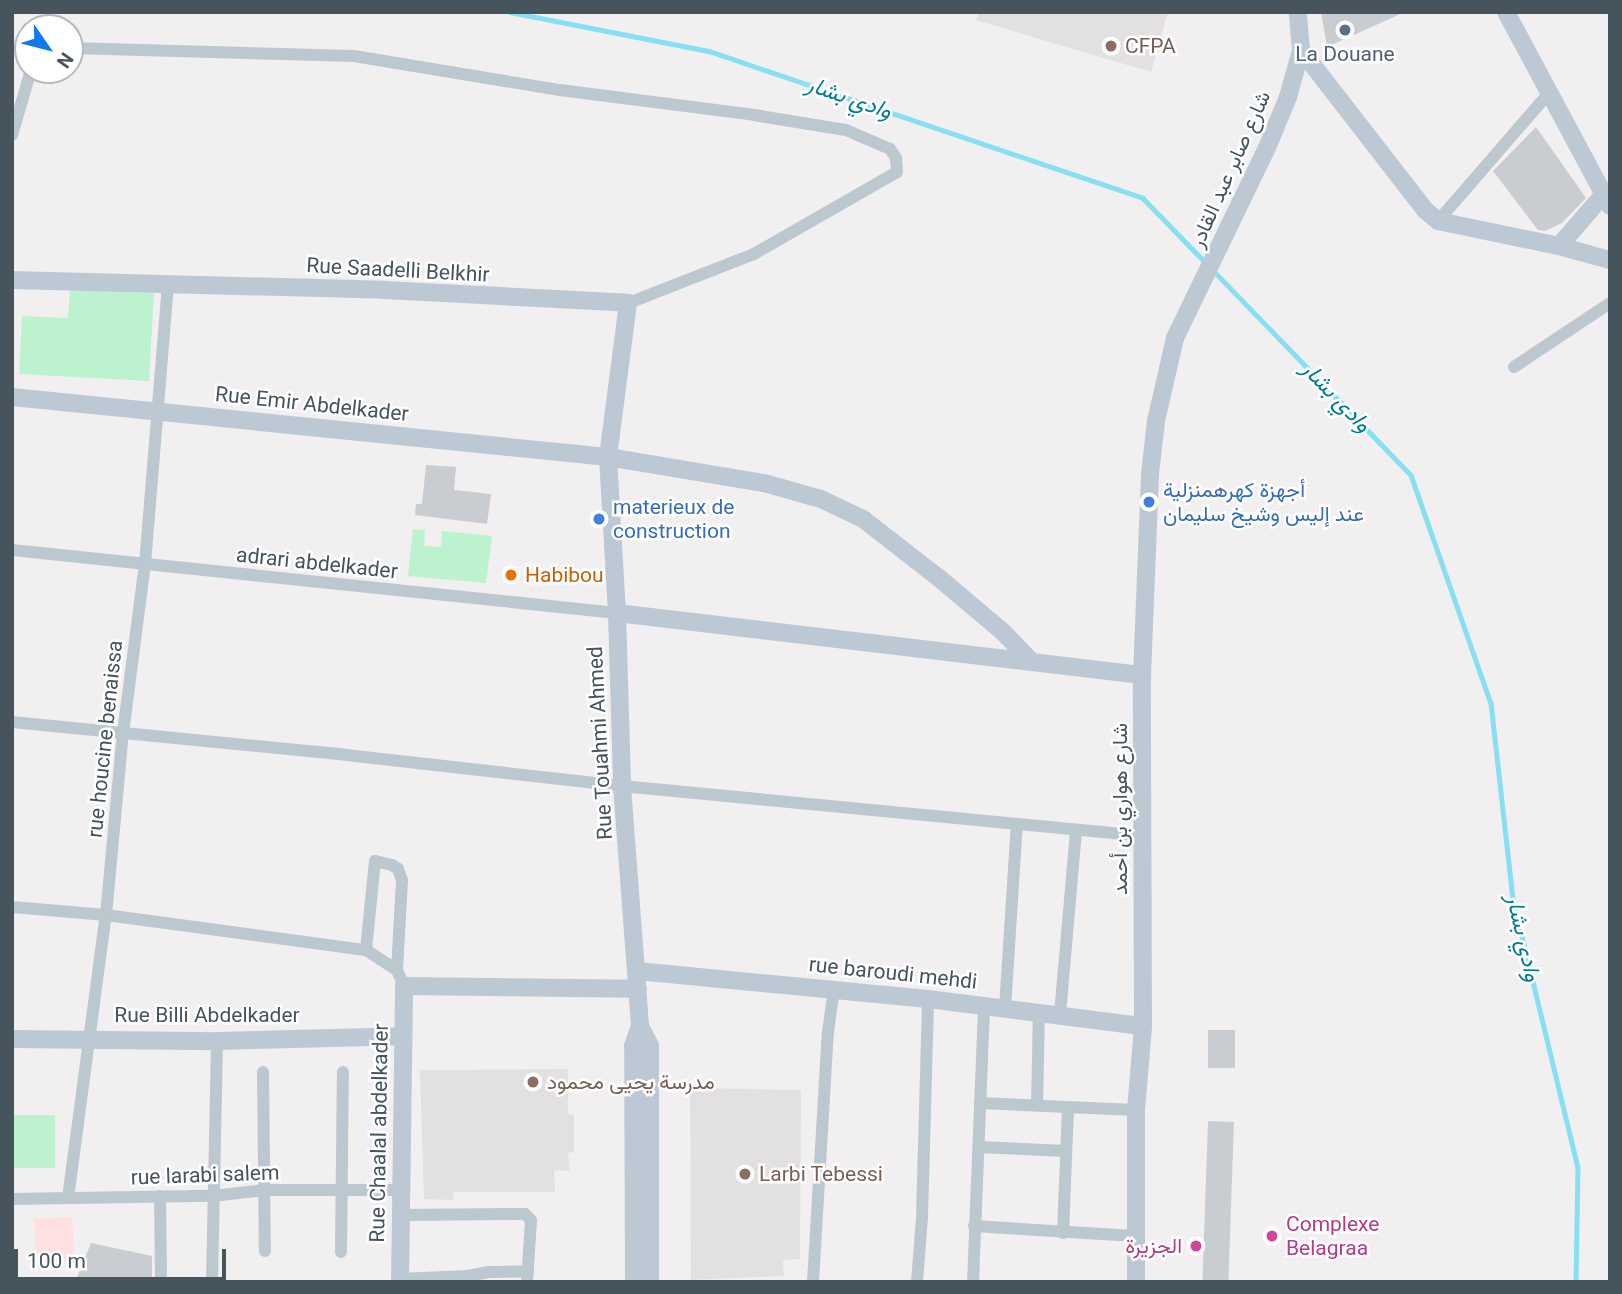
<!DOCTYPE html>
<meta charset="utf-8">
<style>
body{margin:0}
#map{position:relative;width:1622px;height:1294px;overflow:hidden;background:#f2eff0;font-family:Roboto,Vazirmatn,sans-serif}
div>[style]{position:absolute}
.education>*{inset:0;background:#e3e0e2}
.medical>*{inset:0;background:#fde0df;transform-origin:0 0}
.green>*{inset:0;background:#bcf2ce;transform-origin:0 0}
.stream>*{height:4.5px;margin:-2.25px;padding:0 2.25px;transform-origin:2.25px;border-radius:2.25px;background:#86e0f2}
.building>*{inset:0;background:#c9cdd2;transform-origin:0 0}
.street>*{height:12px;margin:-6px;padding:0 6px;transform-origin:6px;border-radius:6px;background:#bcc8cf}
.secondary>*{height:18px;margin:-9px;padding:0 9px;transform-origin:9px;border-radius:9px;background:#bcc9d5}
.dots>*{width:19px;height:19px;translate:-50% -50%;box-sizing:border-box;border:4px solid #fff;border-radius:50%}
span{translate:-50% -50%;white-space:nowrap;text-align:center;line-height:1.15;-webkit-text-stroke:5px #fff;paint-order:stroke}
.education-label{font-size:21px;color:#785e54}
.left{translate:0 -50%;text-align:left}
.service-label{font-size:21px;color:#4e5e75}
.street-label{font-size:21px;color:#46545e}
.shop-label{font-size:21px;color:#366cbe}
.food-label{font-size:21px;color:#c56008}
.hotel-label{font-size:21px;color:#b23c85}
.right{translate:-100% -50%;text-align:right}
.water-label{font-size:23px;color:#067d93;font-style:italic}
.frame{position:absolute;inset:0;border:14px solid #46545e;pointer-events:none}
.north{position:absolute;left:14px;top:14px;width:70px;height:70px;box-sizing:border-box;background:#fff;border:2px solid #b5bbbf;border-radius:50%;rotate:125deg;font-size:19px;font-weight:700;line-height:28px;text-align:center;color:#46545e}
.north::after{content:'';display:block;margin:auto;width:24px;height:32px;background:#0e7aee;clip-path:polygon(50% 0,100% 100%,50% 72%,0 100%)}
.scale{position:absolute;left:14px;top:1249px;width:212px;height:32px;box-sizing:border-box;border:4px solid #46545e;border-top:0;padding-left:9px;font-size:21px;line-height:24px;white-space:nowrap;color:#46545e;-webkit-text-stroke:5px #fff;paint-order:stroke}
</style>
<div id="map">
<div class="education">
<i style="clip-path:polygon(979px 12px,1168px 12px,1151px 72px,976px 20px)"></i>
<i style="clip-path:polygon(568px 1069px,568px 1114px,574px 1115px,574px 1152px,568px 1153px,570px 1171px,554px 1170px,555px 1192px,454px 1192px,453px 1200px,424px 1199px,420px 1070px)"></i>
<i style="clip-path:polygon(690px 1088px,801px 1090px,800px 1259px,783px 1260px,784px 1276px,691px 1280px)"></i>
</div>
<div class="medical">
<i style="left:72px;top:1217px;width:45px;height:38px;rotate:87deg"></i>
</div>
<div class="green">
<i style="clip-path:polygon(70px 289px,154px 293px,149px 381px,19px 374px,22px 316px,68px 318px)"></i>
<i style="clip-path:polygon(413px 529px,425px 530px,424px 546px,441px 547px,442px 531px,492px 536px,486px 583px,408px 576px)"></i>
<i style="left:12px;top:1115px;width:43px;height:53px"></i>
</div>
<div class="stream">
<i style="left:510px;top:12px;width:203px;rotate:11.1deg"></i>
<i style="left:709px;top:51px;width:458px;rotate:18.7deg"></i>
<i style="left:1143px;top:198px;width:91px;rotate:45.9deg"></i>
<i style="left:1212px;top:269px;width:286px;rotate:46deg"></i>
<i style="left:1411px;top:475px;width:242px;rotate:70.7deg"></i>
<i style="left:1491px;top:703px;width:197px;rotate:83.6deg"></i>
<i style="left:1513px;top:899px;width:276px;rotate:76.4deg"></i>
<i style="left:1578px;top:1167px;width:115px;rotate:91deg"></i>
</div>
<div class="building">
<i style="clip-path:polygon(1321px 12px,1405px 12px,1327px 47px)"></i>
<i style="clip-path:polygon(1536px 127px,1586px 198px,1562px 223px,1545px 231px,1538px 230px,1493px 171px)"></i>
<i style="clip-path:polygon(426px 465px,456px 467px,454px 490px,491px 494px,487px 524px,415px 515px,416px 504px,422px 504px)"></i>
<i style="left:1208px;top:1030px;width:27px;height:38px"></i>
<i style="left:1208px;top:1121px;width:26px;height:161px;rotate:2deg"></i>
<i style="clip-path:polygon(91px 1243px,152px 1256px,152px 1282px,75px 1282px)"></i>
</div>
<div class="street">
<i style="left:70px;top:48px;width:284px;rotate:1.6deg"></i>
<i style="left:354px;top:56px;width:209px;rotate:9.4deg"></i>
<i style="left:560px;top:90px;width:196px;rotate:7.3deg"></i>
<i style="left:754px;top:115px;width:93px;rotate:9.3deg"></i>
<i style="left:846px;top:130px;width:48px;rotate:23.4deg"></i>
<i style="left:890px;top:149px;width:11px;rotate:56deg"></i>
<i style="left:896px;top:158px;width:14px;rotate:86deg"></i>
<i style="left:897px;top:172px;width:165px;rotate:150.2deg"></i>
<i style="left:754px;top:254px;width:135px;rotate:158.7deg"></i>
<i style="left:12px;top:135px;width:68px;rotate:-73.7deg"></i>
<i style="left:1438px;top:221px;width:168px;rotate:-49.1deg"></i>
<i style="left:1514px;top:367px;width:115px;rotate:-33.7deg"></i>
<i style="left:12px;top:550px;width:608px;rotate:5.94deg"></i>
<i style="left:12px;top:722px;width:336px;rotate:5.6deg"></i>
<i style="left:346px;top:755px;width:278px;rotate:6.4deg"></i>
<i style="left:622px;top:786px;width:524px;rotate:5.47deg"></i>
<i style="left:12px;top:907px;width:94px;rotate:4.9deg"></i>
<i style="left:106px;top:915px;width:262px;rotate:7.7deg"></i>
<i style="left:397px;top:970px;width:90px;rotate:-86.8deg"></i>
<i style="left:402px;top:880px;width:12px;rotate:-110deg"></i>
<i style="left:398px;top:869px;width:7px;rotate:-146deg"></i>
<i style="left:392px;top:865px;width:17px;rotate:-167deg"></i>
<i style="left:375px;top:861px;width:89px;rotate:95.8deg"></i>
<i style="left:366px;top:950px;width:37px;rotate:33deg"></i>
<i style="left:397px;top:970px;width:17px;rotate:66deg"></i>
<i style="left:1005px;top:1008px;width:184px;rotate:-86.3deg"></i>
<i style="left:1060px;top:1014px;width:185px;rotate:-85deg"></i>
<i style="left:263px;top:1072px;width:179px;rotate:89.4deg"></i>
<i style="left:980px;top:1103px;width:156px;rotate:2.6deg"></i>
<i style="left:1037px;top:1105px;width:94px;rotate:-88.8deg"></i>
<i style="left:979px;top:1147px;width:87px;rotate:2.6deg"></i>
<i style="left:160px;top:1196px;width:86px;rotate:89.3deg"></i>
<i style="left:68px;top:1198px;width:286px;rotate:-82.4deg"></i>
<i style="left:106px;top:915px;width:183px;rotate:-84.7deg"></i>
<i style="left:123px;top:733px;width:170px;rotate:-82.6deg"></i>
<i style="left:145px;top:564px;width:282px;rotate:-85.3deg"></i>
<i style="left:12px;top:1199px;width:200px;rotate:-0.9deg"></i>
<i style="left:212px;top:1196px;width:53px;rotate:-6.5deg"></i>
<i style="left:265px;top:1190px;width:134px"></i>
<i style="left:400px;top:1215px;width:125px;rotate:-0.5deg"></i>
<i style="left:525px;top:1214px;width:8px;rotate:45deg"></i>
<i style="left:531px;top:1220px;width:62px;rotate:93.7deg"></i>
<i style="left:974px;top:1226px;width:161px;rotate:3.6deg"></i>
<i style="left:1063px;top:1233px;width:126px;rotate:-87.7deg"></i>
<i style="left:341px;top:1252px;width:180px;rotate:-89.4deg"></i>
<i style="left:400px;top:1279px;width:68px;rotate:-2.5deg"></i>
<i style="left:212px;top:1282px;width:241px;rotate:-88.8deg"></i>
<i style="left:468px;top:1282px;width:6px;rotate:-90deg"></i>
<i style="left:468px;top:1276px;width:21px;rotate:-11deg"></i>
<i style="left:489px;top:1272px;width:39px;rotate:-1deg"></i>
<i style="left:813px;top:1282px;width:250px;rotate:-86.6deg"></i>
<i style="left:828px;top:1032px;width:43px;rotate:-82.1deg"></i>
<i style="left:917px;top:1282px;width:65px;rotate:-85.6deg"></i>
<i style="left:922px;top:1217px;width:218px;rotate:-88.4deg"></i>
<i style="left:973px;top:1282px;width:276px;rotate:-87.7deg"></i>
</div>
<div class="secondary">
<i style="left:1506px;top:12px;width:220px;rotate:61.8deg"></i>
<i style="left:1301px;top:50px;width:202px;rotate:52.2deg"></i>
<i style="left:1425px;top:210px;width:17px;rotate:40deg"></i>
<i style="left:1438px;top:221px;width:124px;rotate:11.7deg"></i>
<i style="left:1559px;top:246px;width:53px;rotate:15.4deg"></i>
<i style="left:1559px;top:246px;width:69px;rotate:-49.1deg"></i>
<i style="left:12px;top:280px;width:372px;rotate:1.5deg"></i>
<i style="left:384px;top:290px;width:244px;rotate:3deg"></i>
<i style="left:628px;top:303px;width:155px;rotate:97.4deg"></i>
<i style="left:608px;top:457px;width:156px;rotate:86.7deg"></i>
<i style="left:617px;top:613px;width:173px;rotate:88.3deg"></i>
<i style="left:622px;top:786px;width:241px;rotate:85.7deg"></i>
<i style="left:640px;top:1026px;width:22px;rotate:63deg"></i>
<i style="left:650px;top:1046px;width:236px;rotate:90deg"></i>
<i style="left:12px;top:397px;width:599px;rotate:5.75deg"></i>
<i style="left:608px;top:457px;width:158px;rotate:9.5deg"></i>
<i style="left:764px;top:483px;width:59px;rotate:15.7deg"></i>
<i style="left:821px;top:499px;width:47px;rotate:25.5deg"></i>
<i style="left:863px;top:519px;width:96px;rotate:37.8deg"></i>
<i style="left:939px;top:578px;width:82px;rotate:40.1deg"></i>
<i style="left:1002px;top:631px;width:40px;rotate:46deg"></i>
<i style="left:617px;top:613px;width:529px;rotate:6.74deg"></i>
<i style="left:637px;top:971px;width:292px;rotate:5.5deg"></i>
<i style="left:928px;top:999px;width:217px;rotate:7.2deg"></i>
<i style="left:12px;top:1039px;width:205px;rotate:0.6deg"></i>
<i style="left:217px;top:1041px;width:185px;rotate:-1.5deg"></i>
<i style="left:400px;top:1282px;width:296px;rotate:-89.2deg"></i>
<i style="left:404px;top:986px;width:234px;rotate:0.7deg"></i>
<i style="left:634px;top:1282px;width:236px;rotate:-90.2deg"></i>
<i style="left:633px;top:1046px;width:21px;rotate:-71deg"></i>
<i style="left:1136px;top:1282px;width:172px;rotate:-90deg"></i>
<i style="left:1136px;top:1110px;width:84px;rotate:-85.2deg"></i>
<i style="left:1143px;top:1026px;width:351px;rotate:-90.2deg"></i>
<i style="left:1142px;top:675px;width:201px;rotate:-87.7deg"></i>
<i style="left:1150px;top:474px;width:53px;rotate:-83.5deg"></i>
<i style="left:1156px;top:421px;width:85px;rotate:-77.1deg"></i>
<i style="left:1175px;top:338px;width:211px;rotate:-64.2deg"></i>
<i style="left:1267px;top:148px;width:55px;rotate:-67.6deg"></i>
<i style="left:1288px;top:97px;width:49px;rotate:-74.5deg"></i>
<i style="left:1301px;top:50px;width:38px;rotate:-95deg"></i>
</div>
<div class="dots">
<i style="left:1345px;top:30px;background:#5c6f8a"></i>
<i style="left:1111px;top:46px;background:#8d6e63"></i>
<i style="left:1149px;top:502px;background:#3f7fe0"></i>
<i style="left:599px;top:519px;background:#3f7fe0"></i>
<i style="left:511px;top:575px;background:#e8710a"></i>
<i style="left:533px;top:1082px;background:#8d6e63"></i>
<i style="left:745px;top:1174px;background:#8d6e63"></i>
<i style="left:1272px;top:1236px;background:#d1479c"></i>
<i style="left:1196px;top:1246px;background:#d1479c"></i>
</div>
<div class="education-label">
<span class="left" style="left:1125px;top:46px">CFPA</span>
<span class="left" style="left:547px;top:1082px">مدرسة يحيى محمود</span>
<span class="left" style="left:759px;top:1174px">Larbi Tebessi</span>
</div>
<div class="service-label">
<span style="left:1345px;top:54px">La Douane</span>
</div>
<div class="street-label">
<span style="left:1230px;top:169px;rotate:-66deg">شارع صابر عبد القادر</span>
<span style="left:398px;top:270px;rotate:3deg">Rue Saadelli Belkhir</span>
<span style="left:312px;top:404px;rotate:6deg">Rue Emir Abdelkader</span>
<span style="left:317px;top:563px;rotate:6deg">adrari abdelkader</span>
<span style="left:105px;top:739px;rotate:-84deg">rue houcine benaissa</span>
<span style="left:600px;top:743px;rotate:-93deg">Rue Touahmi Ahmed</span>
<span style="left:1120px;top:809px;rotate:-90deg">شارع هواري بن أحمد</span>
<span style="left:893px;top:973px;rotate:6deg">rue baroudi mehdi</span>
<span style="left:207px;top:1015px">Rue Billi Abdelkader</span>
<span style="left:379px;top:1133px;rotate:-89deg">Rue Chaalal abdelkader</span>
<span style="left:205px;top:1175px;rotate:-2deg">rue larabi salem</span>
</div>
<div class="shop-label">
<span class="left" style="left:1163px;top:502px">أجهزة كهرهمنزلية<br>عند إليس وشيخ سليمان</span>
<span class="left" style="left:613px;top:519px">materieux de<br>construction</span>
</div>
<div class="food-label">
<span class="left" style="left:525px;top:575px">Habibou</span>
</div>
<div class="hotel-label">
<span class="left" style="left:1286px;top:1236px">Complexe<br>Belagraa</span>
<span class="right" style="left:1182px;top:1246px">الجزيرة</span>
</div>
<div class="water-label">
<span style="left:849px;top:98px;rotate:19deg">وادي بشار</span>
<span style="left:1336px;top:397px;rotate:46deg">وادي بشار</span>
<span style="left:1523px;top:938px;rotate:77deg">وادي بشار</span>
</div>
<div class="frame"></div>
<div class="north">N</div>
<div class="scale">100 m</div>
</div>
